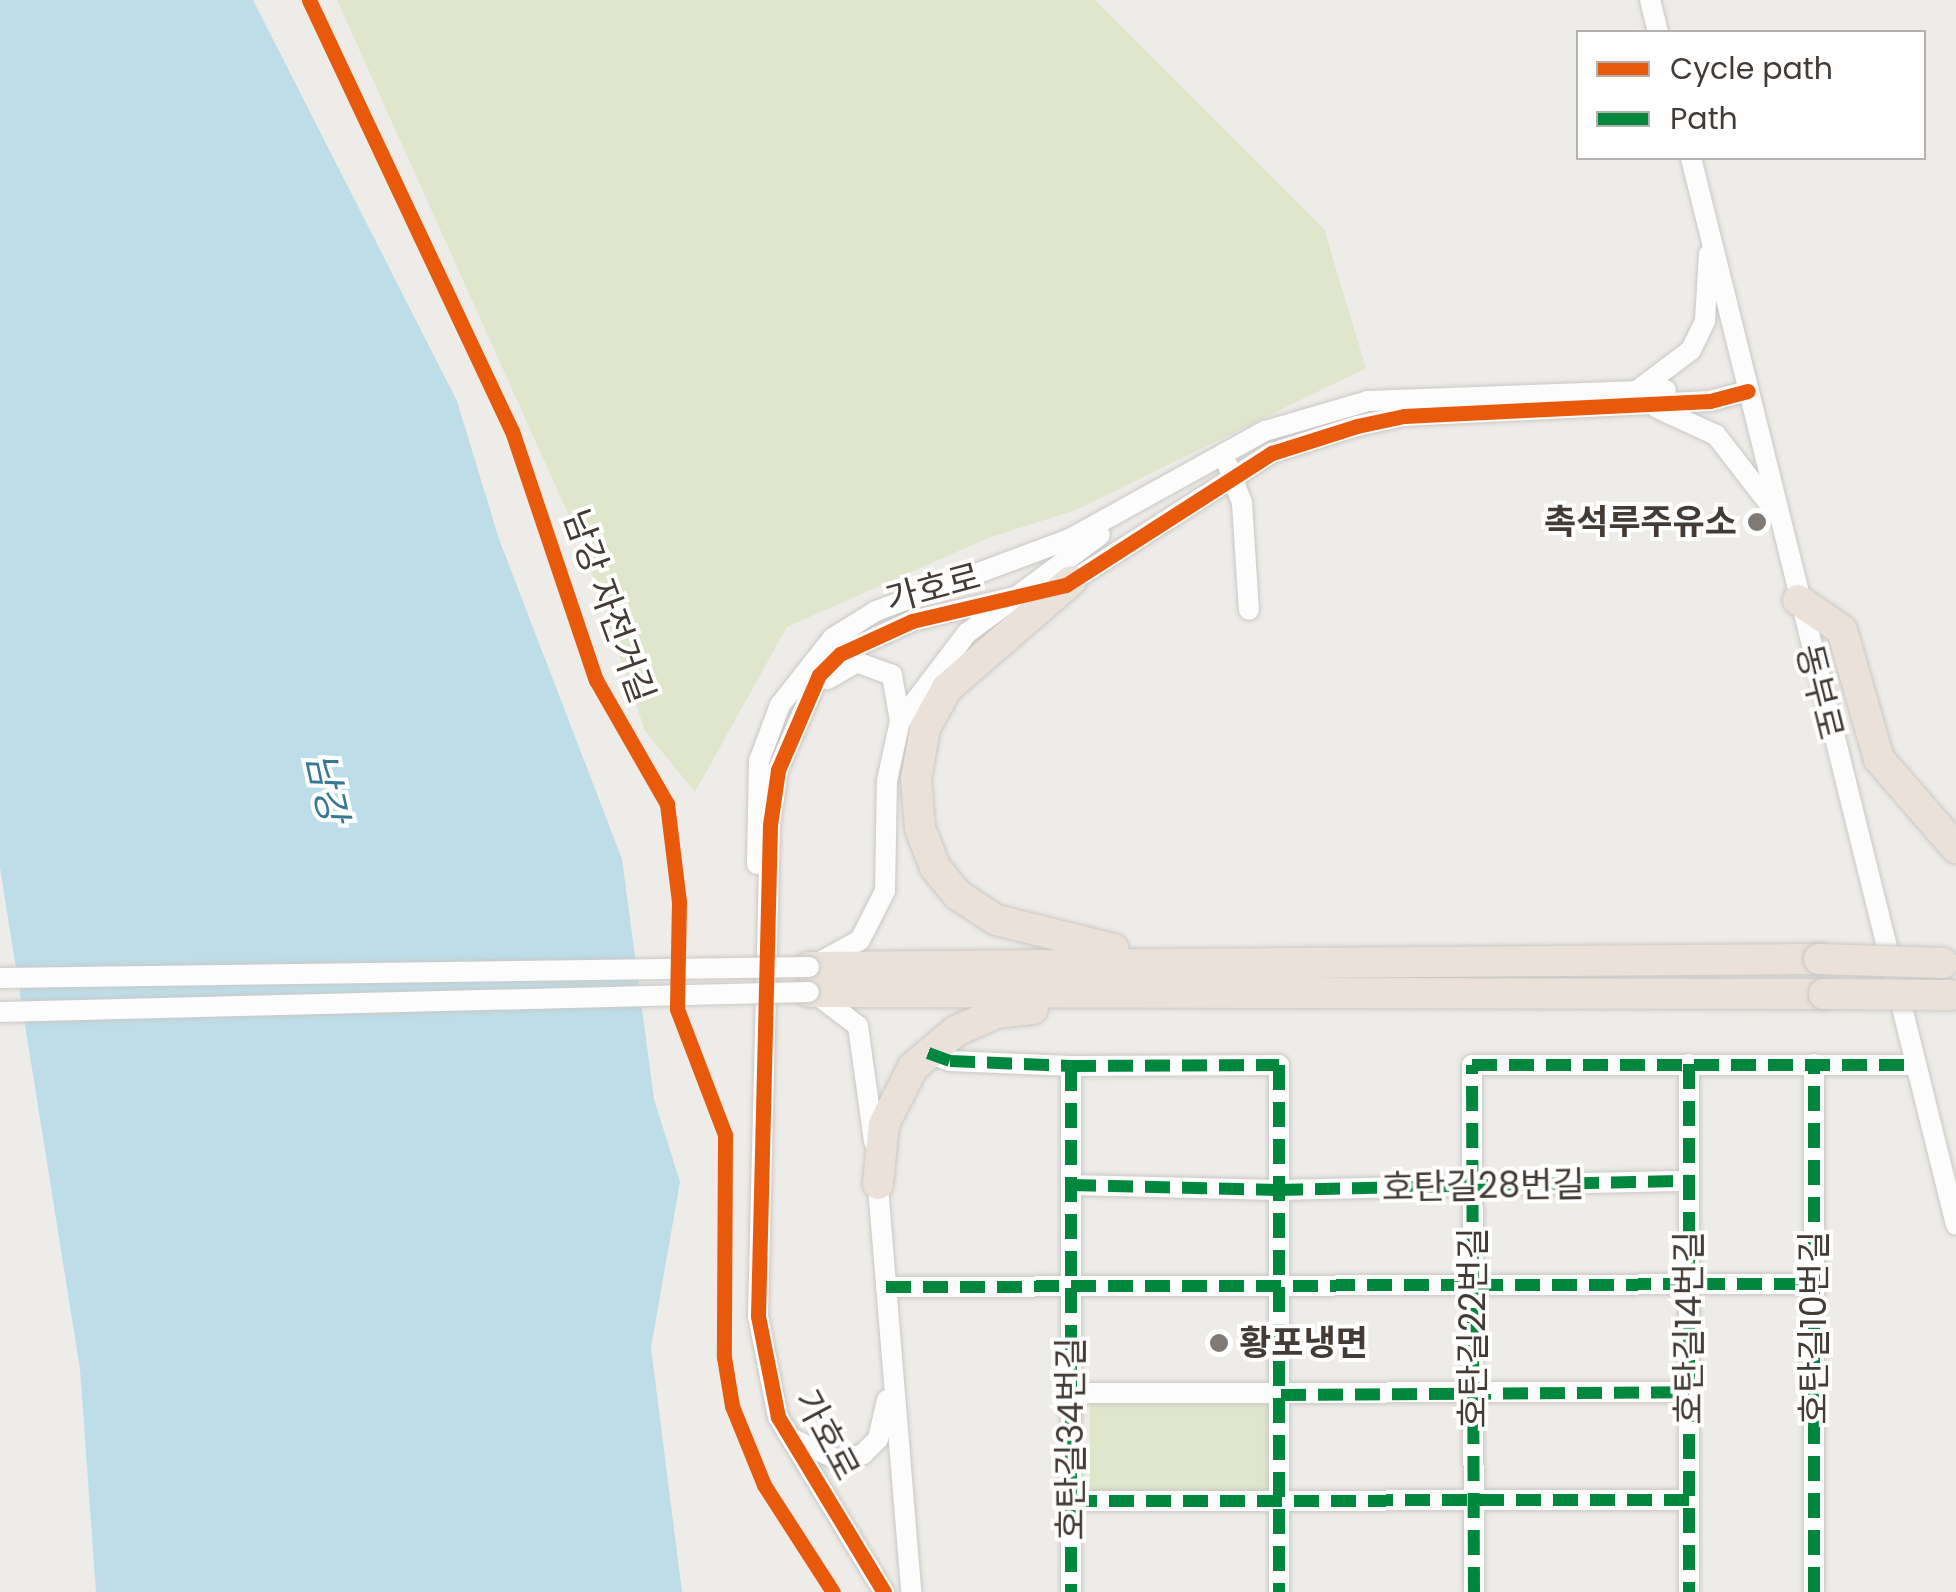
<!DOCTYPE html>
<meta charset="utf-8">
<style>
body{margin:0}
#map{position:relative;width:1956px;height:1592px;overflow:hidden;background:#eeece9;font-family:Poppins,"Noto Sans KR",sans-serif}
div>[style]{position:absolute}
.green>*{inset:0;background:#dfe6cb;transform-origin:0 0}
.water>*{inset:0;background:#bddde8}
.roads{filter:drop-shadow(0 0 2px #cac8c5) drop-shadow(0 0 2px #cac8c5)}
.minor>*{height:20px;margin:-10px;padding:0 10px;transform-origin:10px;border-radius:10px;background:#fcfcfc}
.highway>*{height:30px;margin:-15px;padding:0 15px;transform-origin:15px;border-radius:15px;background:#eae2da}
.bridges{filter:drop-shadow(0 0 2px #cac8c5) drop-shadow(0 0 2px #cac8c5)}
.minor-bridge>*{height:20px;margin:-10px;padding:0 10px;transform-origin:10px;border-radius:10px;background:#fcfcfc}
.highway-bridge>*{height:30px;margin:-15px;padding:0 15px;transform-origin:15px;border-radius:15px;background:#eae2da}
.quiet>*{height:12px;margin-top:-6px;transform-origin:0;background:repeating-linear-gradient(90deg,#00873e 0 25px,transparent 0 37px)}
.cycleway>*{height:15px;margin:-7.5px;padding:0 7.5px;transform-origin:7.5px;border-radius:7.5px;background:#e8590c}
.dots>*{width:28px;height:28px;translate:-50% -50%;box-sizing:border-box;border:5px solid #fff;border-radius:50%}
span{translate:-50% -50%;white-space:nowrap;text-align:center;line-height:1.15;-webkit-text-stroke:8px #fff;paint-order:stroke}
.poi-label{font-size:35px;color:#433c36;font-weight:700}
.right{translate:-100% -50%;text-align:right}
.left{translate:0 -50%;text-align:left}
.street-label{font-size:35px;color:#433c36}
.water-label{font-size:38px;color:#377994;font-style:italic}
.legend{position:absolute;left:1576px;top:30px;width:350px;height:130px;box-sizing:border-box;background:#fff;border:2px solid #b4b1af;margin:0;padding:12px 18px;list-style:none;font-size:30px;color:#433c36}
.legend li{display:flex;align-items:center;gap:20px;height:50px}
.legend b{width:50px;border:2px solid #b4b1af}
</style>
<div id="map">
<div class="green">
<i style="clip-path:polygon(337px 0,1095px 0,1324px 229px,1366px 368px,1076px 510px,988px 538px,787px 627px,695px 792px,645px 731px,583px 547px)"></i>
<i style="left:1090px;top:1404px;width:181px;height:87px"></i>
</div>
<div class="water">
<i style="clip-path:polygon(0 0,253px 0,457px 401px,499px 539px,622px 859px,654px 1099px,680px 1182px,651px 1348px,682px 1592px,96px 1592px,80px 1369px,0 868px)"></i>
</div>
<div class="roads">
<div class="minor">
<i style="left:1650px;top:0;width:33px;rotate:76deg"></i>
<i style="left:1691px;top:158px;width:1099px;rotate:76.05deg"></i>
<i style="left:1638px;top:390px;width:66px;rotate:-37deg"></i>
<i style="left:1691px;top:350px;width:32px;rotate:-64deg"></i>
<i style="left:1705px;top:321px;width:67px;rotate:-86.6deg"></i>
<i style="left:1657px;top:408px;width:65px;rotate:24.6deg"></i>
<i style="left:1716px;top:435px;width:90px;rotate:52.2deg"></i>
<i style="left:1228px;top:466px;width:40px;rotate:69deg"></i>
<i style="left:1242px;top:503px;width:107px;rotate:86.3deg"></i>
<i style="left:900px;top:721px;width:111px;rotate:-52.7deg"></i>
<i style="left:967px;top:633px;width:165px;rotate:-36.4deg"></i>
<i style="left:757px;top:864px;width:103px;rotate:-88.9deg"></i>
<i style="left:759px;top:761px;width:60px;rotate:-69.4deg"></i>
<i style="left:780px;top:705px;width:85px;rotate:-51.7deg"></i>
<i style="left:833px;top:638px;width:51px;rotate:-32.1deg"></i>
<i style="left:876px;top:611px;width:207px;rotate:-20.4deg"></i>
<i style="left:1070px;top:539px;width:223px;rotate:-29deg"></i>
<i style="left:1265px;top:431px;width:107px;rotate:-16.2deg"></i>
<i style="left:1368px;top:401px;width:298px;rotate:-2.1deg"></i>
<i style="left:822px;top:961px;width:43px;rotate:-28.9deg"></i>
<i style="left:860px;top:940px;width:55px;rotate:-63deg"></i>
<i style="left:885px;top:891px;width:110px;rotate:-89deg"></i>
<i style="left:887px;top:781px;width:61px;rotate:-77.8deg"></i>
<i style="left:900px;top:721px;width:47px;rotate:-99.9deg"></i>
<i style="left:892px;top:675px;width:37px;rotate:-160deg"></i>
<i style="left:857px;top:662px;width:34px;rotate:150deg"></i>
<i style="left:820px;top:997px;width:48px;rotate:37.3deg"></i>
<i style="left:858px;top:1026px;width:117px;rotate:82.1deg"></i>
<i style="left:928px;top:1053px;width:23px;rotate:20deg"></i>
<i style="left:950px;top:1061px;width:121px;rotate:2.4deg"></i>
<i style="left:1071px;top:1066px;width:208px;rotate:-0.3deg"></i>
<i style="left:1279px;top:1065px;width:527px;rotate:90deg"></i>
<i style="left:1689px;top:1064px;width:528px;rotate:90deg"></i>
<i style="left:1071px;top:1066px;width:526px;rotate:90deg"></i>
<i style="left:877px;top:1175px;width:418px;rotate:85.3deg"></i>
<i style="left:1071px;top:1185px;width:207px;rotate:1.4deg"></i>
<i style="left:1278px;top:1190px;width:411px;rotate:-1.3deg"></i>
<i style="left:886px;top:1287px;width:927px;rotate:-0.19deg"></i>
<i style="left:1073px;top:1393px;width:616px;rotate:-0.09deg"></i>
<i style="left:795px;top:1440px;width:47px;rotate:24.9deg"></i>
<i style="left:838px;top:1460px;width:26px;rotate:-13deg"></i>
<i style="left:863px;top:1454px;width:21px;rotate:-45deg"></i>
<i style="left:878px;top:1439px;width:40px;rotate:-77deg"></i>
<i style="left:1072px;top:1501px;width:617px;rotate:-0.09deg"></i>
<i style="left:884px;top:1592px;width:205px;rotate:-121.2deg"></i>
<i style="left:778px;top:1417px;width:103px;rotate:-101.2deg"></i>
<i style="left:758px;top:1316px;width:491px;rotate:-88.6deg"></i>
<i style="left:770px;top:825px;width:56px;rotate:-81.7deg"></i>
<i style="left:778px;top:770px;width:103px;rotate:-66.7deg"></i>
<i style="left:819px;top:675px;width:30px;rotate:-45deg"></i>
<i style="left:840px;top:654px;width:79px;rotate:-24.6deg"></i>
<i style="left:912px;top:621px;width:158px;rotate:-13.2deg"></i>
<i style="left:1066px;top:585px;width:245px;rotate:-32.7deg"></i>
<i style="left:1272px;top:453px;width:89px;rotate:-17.6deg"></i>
<i style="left:1357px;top:426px;width:48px;rotate:-12deg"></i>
<i style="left:1404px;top:416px;width:306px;rotate:-2.8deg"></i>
<i style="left:1710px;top:401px;width:39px;rotate:-15deg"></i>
<i style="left:1474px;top:1592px;width:527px;rotate:-90.22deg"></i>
<i style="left:1472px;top:1065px;width:439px"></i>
<i style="left:1814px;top:1592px;width:528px;rotate:-90deg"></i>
</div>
<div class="highway">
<i style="left:1071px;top:581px;width:164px;rotate:139.2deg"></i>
<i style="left:947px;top:688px;width:46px;rotate:118.8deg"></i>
<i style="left:925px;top:728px;width:52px;rotate:100deg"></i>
<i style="left:916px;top:779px;width:49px;rotate:85.3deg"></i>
<i style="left:920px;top:828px;width:42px;rotate:69deg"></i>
<i style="left:935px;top:867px;width:36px;rotate:51deg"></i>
<i style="left:958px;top:895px;width:45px;rotate:33.3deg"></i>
<i style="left:996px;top:920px;width:121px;rotate:13.9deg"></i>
<i style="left:1798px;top:600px;width:53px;rotate:34.3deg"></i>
<i style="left:1842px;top:630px;width:134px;rotate:74deg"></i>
<i style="left:1879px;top:759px;width:118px;rotate:49.1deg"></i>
<i style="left:809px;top:967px;width:1010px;rotate:-0.45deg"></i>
<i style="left:809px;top:992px;width:1015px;rotate:0.11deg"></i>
<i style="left:878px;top:1184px;width:60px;rotate:-84.3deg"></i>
<i style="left:884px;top:1124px;width:64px;rotate:-63deg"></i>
<i style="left:913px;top:1067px;width:56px;rotate:-39.9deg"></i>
<i style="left:956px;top:1031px;width:44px;rotate:-24.2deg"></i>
<i style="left:996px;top:1013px;width:37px;rotate:-6deg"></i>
</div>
</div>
<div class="bridges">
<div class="minor-bridge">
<i style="left:0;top:978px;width:809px;rotate:-0.78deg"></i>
<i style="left:0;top:1012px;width:809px;rotate:-1.42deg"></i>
</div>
<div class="highway-bridge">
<i style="left:1819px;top:959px;width:124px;rotate:1.8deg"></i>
<i style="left:1824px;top:994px;width:126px;rotate:0.5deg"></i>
</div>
</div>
<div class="quiet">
<i style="left:928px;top:1053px;width:23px;rotate:20deg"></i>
<i style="left:950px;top:1061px;width:121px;rotate:2.4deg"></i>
<i style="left:1071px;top:1066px;width:208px;rotate:-0.3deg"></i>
<i style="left:1279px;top:1065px;width:527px;rotate:90deg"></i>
<i style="left:1689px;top:1064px;width:528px;rotate:90deg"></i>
<i style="left:1071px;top:1066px;width:526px;rotate:90deg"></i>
<i style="left:1071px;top:1185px;width:207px;rotate:1.4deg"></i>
<i style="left:1278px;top:1190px;width:411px;rotate:-1.3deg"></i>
<i style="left:886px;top:1287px;width:927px;rotate:-0.19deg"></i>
<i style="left:1281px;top:1395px;width:408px;rotate:-0.4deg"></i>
<i style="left:1072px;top:1501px;width:617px;rotate:-0.09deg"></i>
<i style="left:1474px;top:1592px;width:527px;rotate:-90.22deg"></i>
<i style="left:1472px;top:1065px;width:439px"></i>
<i style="left:1814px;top:1592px;width:528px;rotate:-90deg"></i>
</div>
<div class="cycleway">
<i style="left:309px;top:0;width:476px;rotate:64.8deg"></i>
<i style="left:512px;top:431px;width:263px;rotate:71.4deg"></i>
<i style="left:596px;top:680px;width:143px;rotate:60.2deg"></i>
<i style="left:667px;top:804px;width:99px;rotate:83deg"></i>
<i style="left:679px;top:902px;width:107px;rotate:91.1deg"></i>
<i style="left:677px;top:1009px;width:135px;rotate:69.1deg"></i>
<i style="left:725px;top:1135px;width:222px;rotate:90.3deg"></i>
<i style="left:724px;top:1357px;width:50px;rotate:80.7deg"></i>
<i style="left:732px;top:1406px;width:85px;rotate:67.9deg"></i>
<i style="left:764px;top:1485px;width:127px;rotate:57.2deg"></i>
<i style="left:884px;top:1592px;width:205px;rotate:-121.2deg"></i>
<i style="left:778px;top:1417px;width:103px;rotate:-101.2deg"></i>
<i style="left:758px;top:1316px;width:491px;rotate:-88.6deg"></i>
<i style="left:770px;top:825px;width:56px;rotate:-81.7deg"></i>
<i style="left:778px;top:770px;width:103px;rotate:-66.7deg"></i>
<i style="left:819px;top:675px;width:30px;rotate:-45deg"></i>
<i style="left:840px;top:654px;width:79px;rotate:-24.6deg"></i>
<i style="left:912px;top:621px;width:158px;rotate:-13.2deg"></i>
<i style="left:1066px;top:585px;width:245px;rotate:-32.7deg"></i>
<i style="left:1272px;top:453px;width:89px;rotate:-17.6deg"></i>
<i style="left:1357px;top:426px;width:48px;rotate:-12deg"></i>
<i style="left:1404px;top:416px;width:306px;rotate:-2.8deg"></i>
<i style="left:1710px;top:401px;width:39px;rotate:-15deg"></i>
</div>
<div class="dots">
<i style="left:1757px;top:522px;background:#7f7a75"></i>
<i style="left:1219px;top:1343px;background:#7f7a75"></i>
</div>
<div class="poi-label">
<span class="right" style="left:1737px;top:522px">촉석루주유소</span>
<span class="left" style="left:1239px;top:1343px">황포냉면</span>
</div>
<div class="street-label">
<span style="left:933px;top:588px;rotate:-15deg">가호로</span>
<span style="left:609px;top:606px;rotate:70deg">남강 자전거길</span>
<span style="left:1820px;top:692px;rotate:76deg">동부로</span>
<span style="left:1483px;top:1186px;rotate:-1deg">호탄길28번길</span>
<span style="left:1473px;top:1328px;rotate:-90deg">호탄길22번길</span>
<span style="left:1689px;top:1328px;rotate:-90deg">호탄길14번길</span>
<span style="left:1814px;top:1328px;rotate:-90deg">호탄길10번길</span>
<span style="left:827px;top:1435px;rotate:62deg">가호로</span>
<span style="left:1071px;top:1439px;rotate:-90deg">호탄길34번길</span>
</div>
<div class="water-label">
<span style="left:327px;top:787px;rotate:78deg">남강</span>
</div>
<ul class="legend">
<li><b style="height:12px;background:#e8590c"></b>Cycle path</li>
<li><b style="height:12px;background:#00873e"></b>Path</li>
</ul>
</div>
